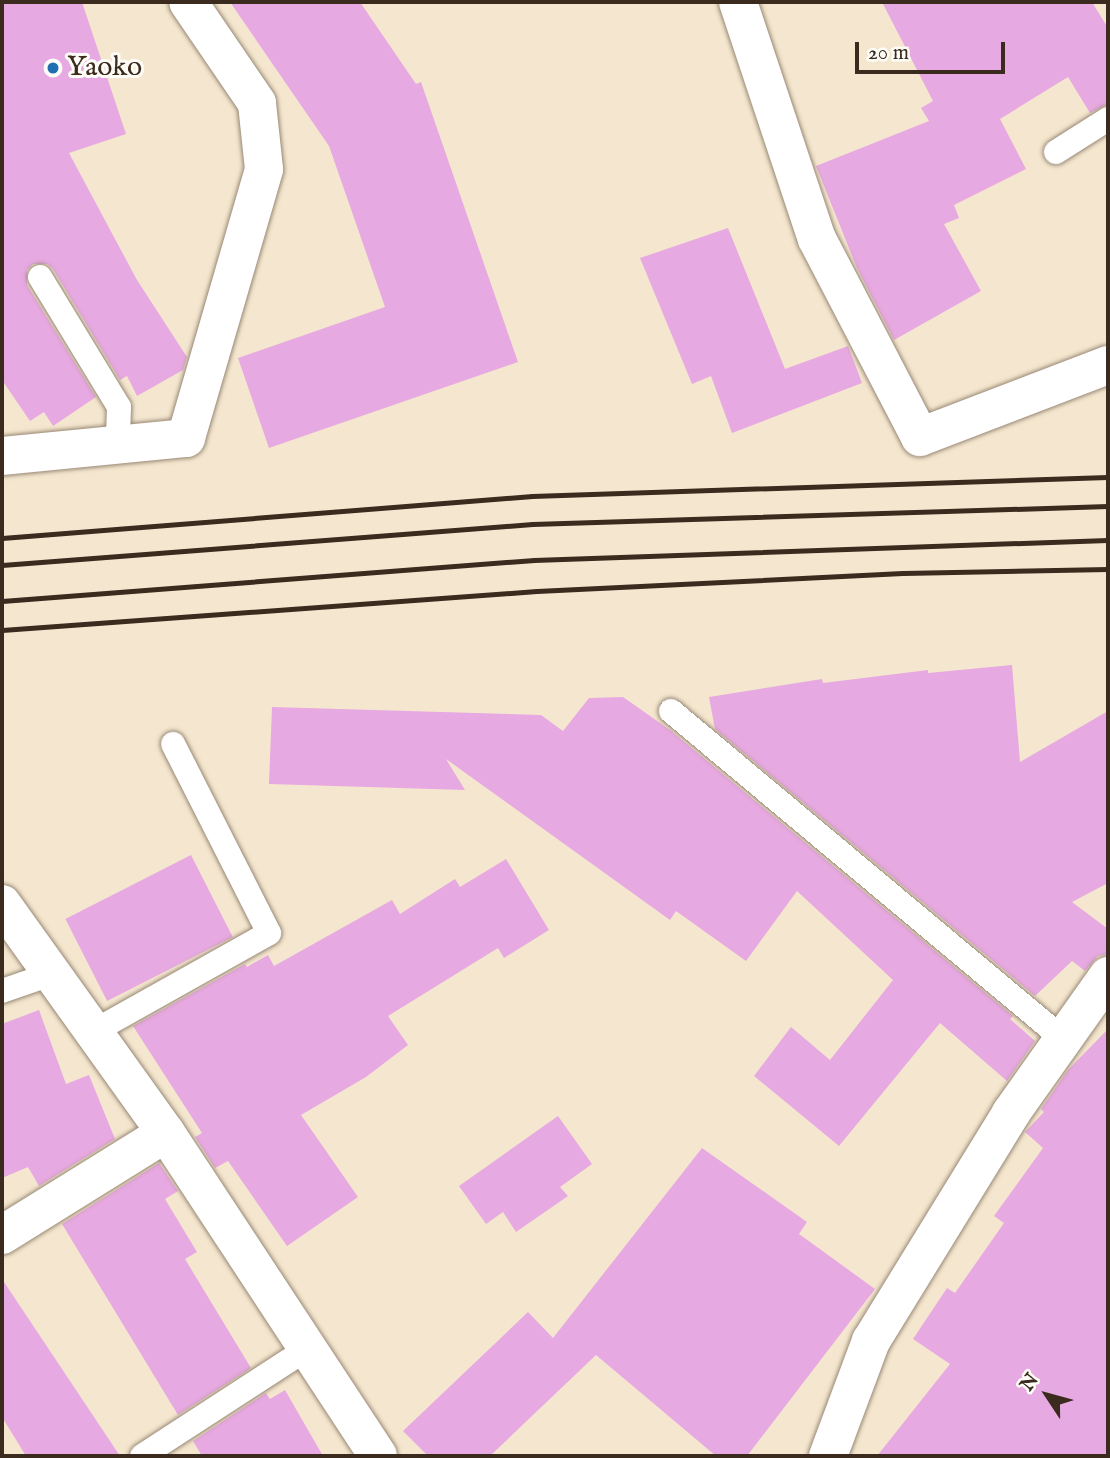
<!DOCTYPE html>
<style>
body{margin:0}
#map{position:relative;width:1110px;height:1458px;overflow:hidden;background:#f5e7cf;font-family:"IM FELL English",serif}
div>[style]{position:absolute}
.building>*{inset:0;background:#e7a9e1;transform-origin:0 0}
.roads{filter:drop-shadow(0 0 2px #988876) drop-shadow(0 0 2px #988876)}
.service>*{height:24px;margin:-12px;padding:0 12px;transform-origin:12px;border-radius:12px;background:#fff}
.minor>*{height:38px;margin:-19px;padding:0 19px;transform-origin:19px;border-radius:19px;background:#fff}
.tertiary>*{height:38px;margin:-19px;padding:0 19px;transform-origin:19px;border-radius:19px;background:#fff}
.rail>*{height:5px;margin:-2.5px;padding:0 2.5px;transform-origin:2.5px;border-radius:2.5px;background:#3b2a1e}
.dots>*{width:19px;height:19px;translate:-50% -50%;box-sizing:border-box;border:4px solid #fdfcf7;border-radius:50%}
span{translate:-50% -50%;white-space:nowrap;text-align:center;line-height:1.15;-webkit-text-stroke:6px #fdfcf7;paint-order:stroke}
.poi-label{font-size:28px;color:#3b2a1e}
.left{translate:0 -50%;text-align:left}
.frame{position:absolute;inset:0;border:4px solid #3b2a1e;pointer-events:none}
.north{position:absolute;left:1012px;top:1360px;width:70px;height:70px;-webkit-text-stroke:5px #fdfcf7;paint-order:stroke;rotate:306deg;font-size:19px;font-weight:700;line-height:28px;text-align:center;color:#3b2a1e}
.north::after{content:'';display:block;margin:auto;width:24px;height:32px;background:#3b2a1e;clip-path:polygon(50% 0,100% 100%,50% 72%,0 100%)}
.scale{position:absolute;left:855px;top:42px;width:150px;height:32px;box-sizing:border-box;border:4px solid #3b2a1e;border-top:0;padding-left:9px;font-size:21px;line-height:24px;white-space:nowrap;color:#3b2a1e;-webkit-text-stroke:5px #fdfcf7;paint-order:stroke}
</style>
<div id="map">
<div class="building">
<i style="clip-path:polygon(2px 2px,82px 2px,126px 134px,69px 153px,137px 280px,187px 357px,183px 370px,137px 396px,127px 376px,120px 380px,53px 269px,47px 264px,33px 264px,27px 270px,27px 285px,96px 397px,53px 426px,44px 412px,30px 421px,2px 380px)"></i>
<i style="clip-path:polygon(230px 2px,360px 2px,416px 84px,421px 82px,518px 362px,269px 448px,238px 358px,385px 307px,329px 146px)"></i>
<i style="clip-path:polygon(882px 2px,1092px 2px,1108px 28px,1108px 104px,1090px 113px,1068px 77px,1000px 119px,1026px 169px,954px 205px,959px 218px,944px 224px,981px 291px,894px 340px,857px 268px,816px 166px,929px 121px,921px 108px,933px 101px)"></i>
<i style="clip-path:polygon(728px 228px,785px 369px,848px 346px,862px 383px,732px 433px,711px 376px,692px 384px,640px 258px)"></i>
<i style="clip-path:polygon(1012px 665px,1020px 762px,1108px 711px,1108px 883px,1072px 902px,1108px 929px,1108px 954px,1098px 956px,1085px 971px,1072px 961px,1035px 996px,715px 729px,709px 697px,822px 679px,823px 683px,928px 670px,928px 673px)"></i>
<i style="clip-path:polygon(623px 697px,670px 730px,1013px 1016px,1010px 1019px,1035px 1041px,1007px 1081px,940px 1023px,839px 1146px,754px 1076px,791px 1027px,830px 1060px,893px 980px,797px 891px,746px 961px,676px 911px,670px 920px,446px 759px,465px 790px,269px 784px,272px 707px,541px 715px,563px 731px,589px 698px)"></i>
<i style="left:191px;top:855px;width:92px;height:141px;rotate:63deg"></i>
<i style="clip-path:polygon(506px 859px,549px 930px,504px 958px,498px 948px,388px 1016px,408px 1045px,366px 1077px,301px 1115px,358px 1197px,287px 1246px,228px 1161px,215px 1168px,195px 1137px,202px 1133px,133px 1026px,245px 964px,247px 967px,268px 955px,274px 966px,392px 900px,400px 914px,455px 879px,460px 887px)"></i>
<i style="clip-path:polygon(39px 1010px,66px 1084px,89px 1075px,115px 1139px,39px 1186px,28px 1167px,2px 1178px,2px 1024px)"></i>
<i style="clip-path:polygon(1108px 1029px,1108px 1456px,877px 1456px,950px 1364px,913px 1339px,947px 1288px,955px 1293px,1004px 1223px,994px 1216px,1043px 1148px,1025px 1132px,1044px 1112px,1041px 1109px,1068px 1070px)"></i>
<i style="clip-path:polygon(558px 1116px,592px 1164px,560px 1187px,568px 1196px,516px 1232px,503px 1212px,486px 1224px,459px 1186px)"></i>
<i style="clip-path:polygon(702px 1148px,807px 1222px,799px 1234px,875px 1289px,747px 1456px,716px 1456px,596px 1355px,490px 1456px,428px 1456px,403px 1431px,528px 1312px,553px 1338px)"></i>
<i style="clip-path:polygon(159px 1163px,178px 1191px,165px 1199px,197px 1252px,185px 1259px,251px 1368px,178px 1415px,62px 1224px)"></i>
<i style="clip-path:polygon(2px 1279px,120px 1456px,26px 1456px,2px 1417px)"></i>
<i style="clip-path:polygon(285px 1390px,323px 1456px,202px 1456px,193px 1441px,266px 1393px,270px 1399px)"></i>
</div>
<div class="roads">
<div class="service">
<i style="left:1056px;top:152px;width:62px;rotate:-32.4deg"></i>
<i style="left:40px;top:277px;width:152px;rotate:58.7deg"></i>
<i style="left:119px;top:407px;width:38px;rotate:92deg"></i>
<i style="left:671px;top:711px;width:510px;rotate:39.91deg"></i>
<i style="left:2px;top:991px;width:52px;rotate:-19.1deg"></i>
<i style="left:91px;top:1033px;width:204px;rotate:-29.3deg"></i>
<i style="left:269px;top:933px;width:212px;rotate:-116.9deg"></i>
<i style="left:142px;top:1456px;width:197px;rotate:-33deg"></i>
</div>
<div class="minor">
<i style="left:738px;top:2px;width:250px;rotate:71.6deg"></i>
<i style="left:817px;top:239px;width:223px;rotate:62.5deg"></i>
<i style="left:920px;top:437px;width:201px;rotate:-21deg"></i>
<i style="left:2px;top:456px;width:185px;rotate:-5.6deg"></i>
<i style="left:186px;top:438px;width:280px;rotate:-73.8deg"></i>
<i style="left:264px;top:169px;width:66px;rotate:-96.1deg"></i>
<i style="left:257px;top:103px;width:122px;rotate:-124.3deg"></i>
<i style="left:2px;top:1235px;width:193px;rotate:-31.9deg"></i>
<i style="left:828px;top:1456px;width:123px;rotate:-69.5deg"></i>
<i style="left:871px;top:1341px;width:268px;rotate:-58.4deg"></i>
<i style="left:1011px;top:1113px;width:168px;rotate:-54.7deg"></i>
</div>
<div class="tertiary">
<i style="left:2px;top:904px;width:282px;rotate:54.4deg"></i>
<i style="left:166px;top:1133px;width:386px;rotate:56.7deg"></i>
</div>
</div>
<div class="rail">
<i style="left:2px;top:538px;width:532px;rotate:-4.53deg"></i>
<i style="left:532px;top:496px;width:576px;rotate:-1.89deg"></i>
<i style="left:2px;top:565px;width:532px;rotate:-4.42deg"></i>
<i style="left:532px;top:524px;width:576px;rotate:-1.79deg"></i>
<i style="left:2px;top:601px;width:534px;rotate:-4.41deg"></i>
<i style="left:534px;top:560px;width:574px;rotate:-2deg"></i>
<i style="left:2px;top:630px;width:536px;rotate:-4.17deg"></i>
<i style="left:537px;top:591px;width:366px;rotate:-2.8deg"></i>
<i style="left:903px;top:573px;width:205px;rotate:-1.1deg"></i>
</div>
<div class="dots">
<i style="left:53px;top:68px;background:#1f6fb2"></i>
</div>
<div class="poi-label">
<span class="left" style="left:67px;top:68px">Yaoko</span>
</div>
<div class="frame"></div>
<div class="north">N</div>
<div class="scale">20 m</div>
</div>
